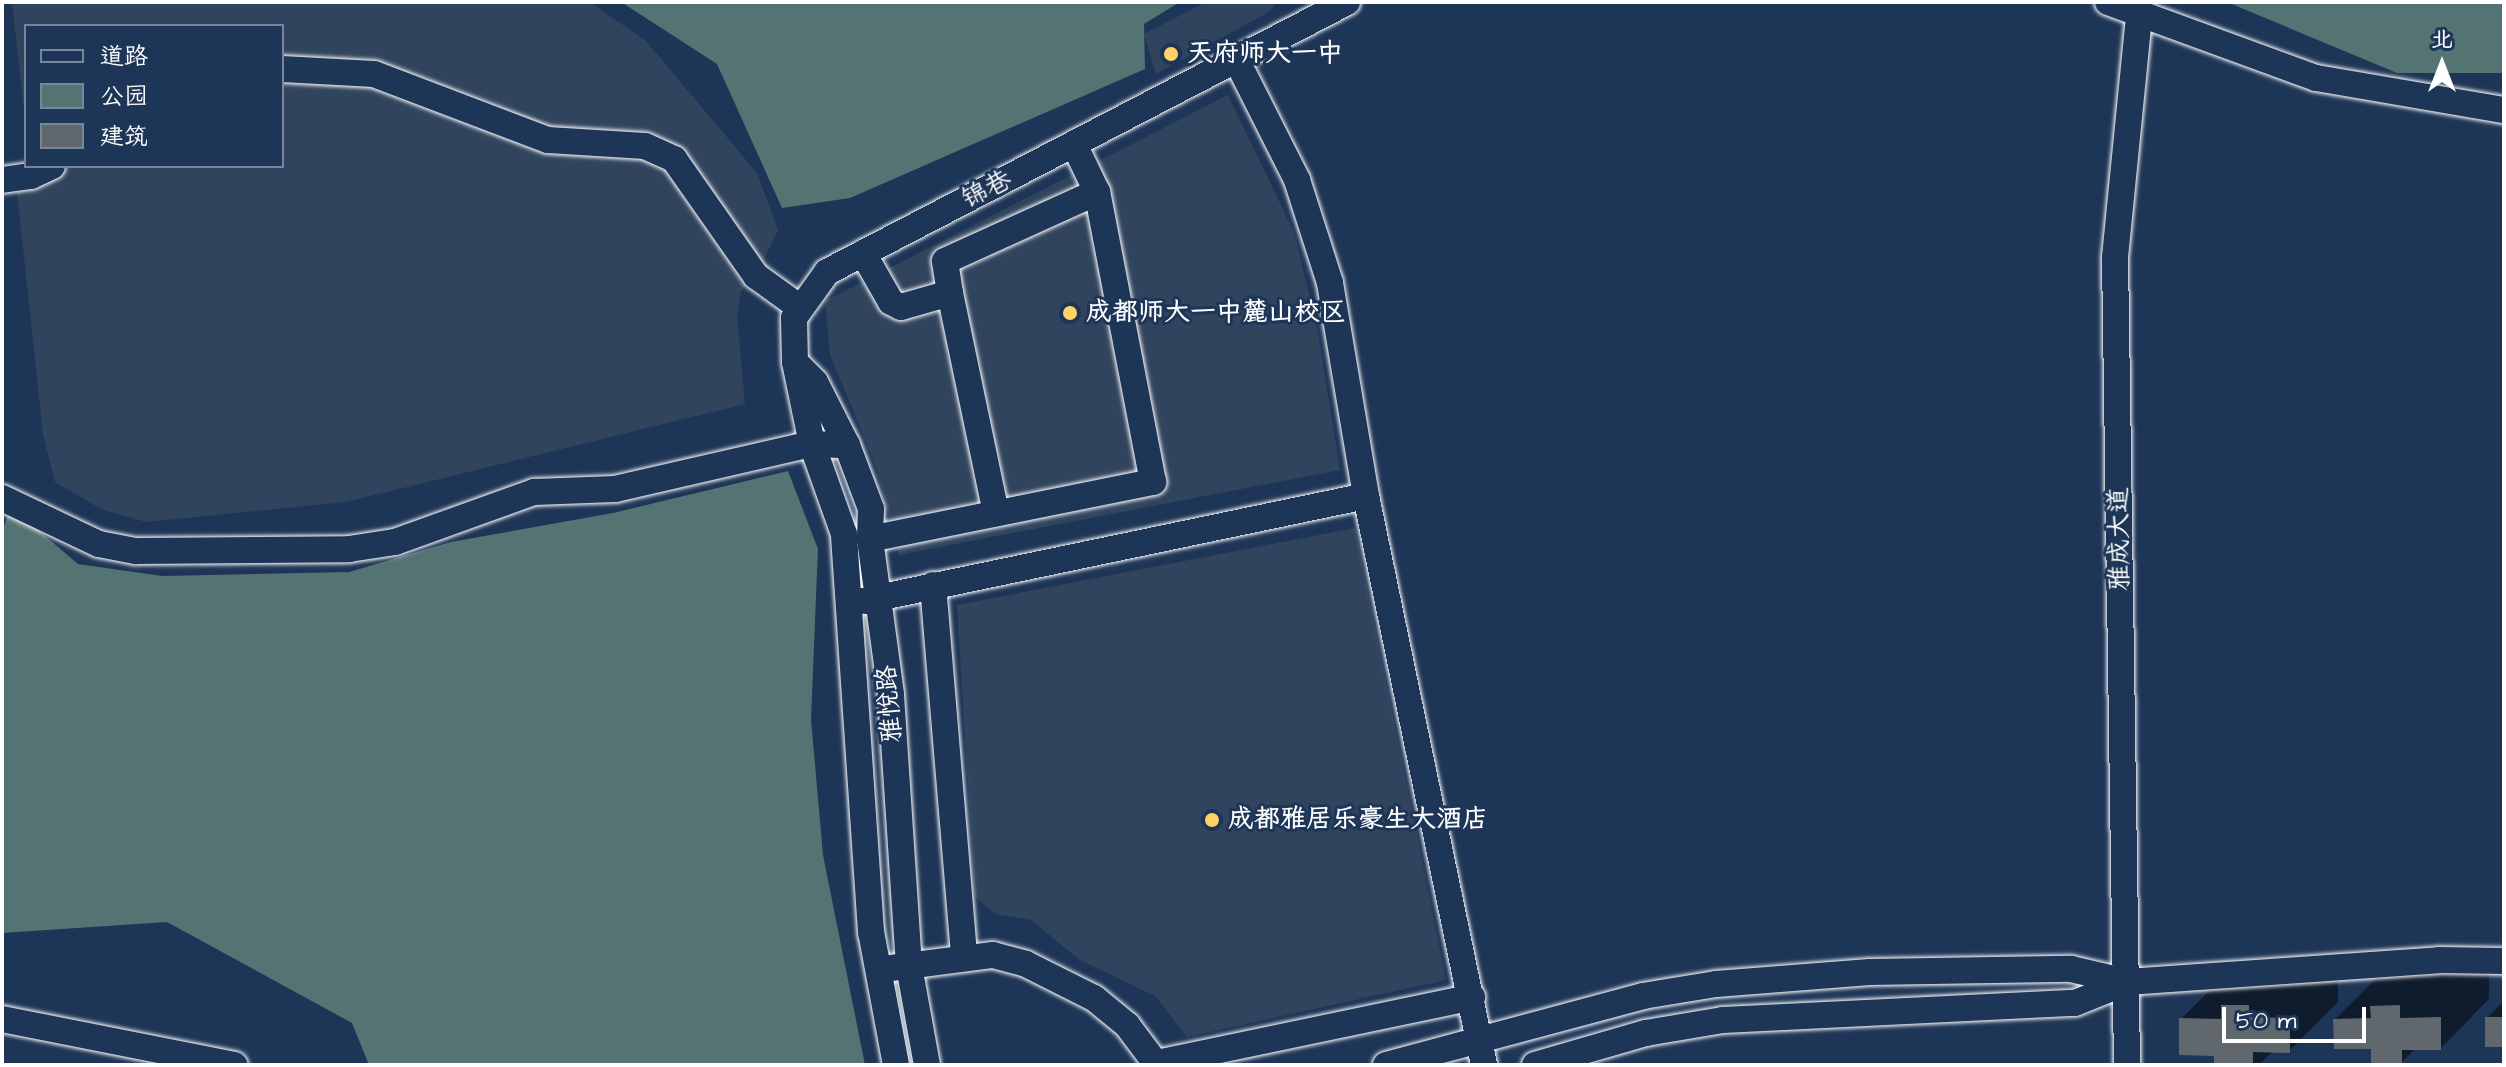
<!DOCTYPE html>
<meta charset="utf-8">
<style>
body{margin:0}
#map{position:relative;width:2506px;height:1067px;overflow:hidden;background:#1d3557;font-family:"Architects Daughter","LXGW WenKai TC",sans-serif}
div>[style]{position:absolute}
.built>*{inset:0;background:#31445e}
.green>*{inset:0;background:#547473}
.shadow>*{inset:0;background:#0007}
.building>*{inset:0;background:#61686d;transform-origin:0 0}
.roads{filter:drop-shadow(0 0 2px #fff) drop-shadow(0 0 2px #fff)}
.minor>*{height:26px;margin:-13px;padding:0 13px;transform-origin:13px;border-radius:13px;background:#1d3557}
.dots>*{width:22px;height:22px;translate:-50% -50%;box-sizing:border-box;border:4px solid #1d3557;border-radius:50%}
span{translate:-50% -50%;white-space:nowrap;text-align:center;line-height:1.15;-webkit-text-stroke:6px #1d3557;paint-order:stroke}
.poi-label{font-size:26px;color:#fff;font-weight:700}
.left{translate:0 -50%;text-align:left}
.street-label{font-size:26px;color:#fff}
.frame{position:absolute;inset:0;border:4px solid #fff;pointer-events:none}
.legend{position:absolute;left:24px;top:24px;width:260px;height:144px;box-sizing:border-box;background:#1d3557;border:2px solid #77869a;margin:0;padding:10px 14px;list-style:none;font-size:24px;color:#fff}
.legend li{display:flex;align-items:center;gap:16px;height:40px}
.legend b{width:40px;border:2px solid #77869a}
.north{position:absolute;left:2402px;top:24px;width:80px;height:80px;-webkit-text-stroke:6px #1d3557;paint-order:stroke;rotate:0deg;font-size:22px;font-weight:700;line-height:32px;text-align:center;color:#fff}
.north::after{content:'';display:block;margin:auto;width:28px;height:36px;background:#fff;clip-path:polygon(50% 0,100% 100%,50% 72%,0 100%)}
.scale{position:absolute;left:2222px;top:1007px;width:144px;height:36px;box-sizing:border-box;border:4px solid #fff;border-top:0;padding-left:10px;font-size:24px;line-height:28px;white-space:nowrap;color:#fff;-webkit-text-stroke:6px #1d3557;paint-order:stroke}
</style>
<div id="map">
<div class="built">
<i style="clip-path:polygon(12px 2px,590px 2px,646px 41px,757px 173px,778px 230px,756px 276px,741px 291px,737px 315px,745px 404px,346px 502px,146px 522px,101px 509px,55px 482px,43px 434px,17px 192px,32px 190px,30px 166px,282px 166px,282px 26px,26px 26px,26px 128px)"></i>
<i style="clip-path:polygon(1206px 2px,1277px 2px,1269px 12px,1156px 74px,1144px 34px)"></i>
<i style="clip-path:polygon(1228px 95px,1294px 232px,1317px 326px,1340px 470px,899px 555px,876px 466px,830px 355px,825px 301px)"></i>
<i style="clip-path:polygon(1355px 528px,1446px 980px,1187px 1037px,1155px 996px,1080px 960px,1031px 920px,995px 914px,975px 897px,957px 605px)"></i>
</div>
<div class="green">
<i style="clip-path:polygon(621px 2px,1180px 2px,1144px 24px,1145px 69px,850px 198px,782px 208px,717px 64px)"></i>
<i style="clip-path:polygon(2227px 2px,2504px 2px,2504px 73px,2397px 73px)"></i>
<i style="clip-path:polygon(788px 471px,818px 549px,811px 719px,823px 855px,865px 1065px,369px 1065px,352px 1023px,167px 922px,2px 933px,2px 531px,11px 507px,78px 564px,162px 576px,349px 572px,451px 542px,613px 513px)"></i>
</div>
<div class="shadow">
<i style="clip-path:polygon(2272px 957px,2297px 957px,2338px 970px,2338px 1002px,2289px 1051px,2273px 1051px,2259px 1065px,2216px 1065px,2216px 1054px,2181px 1019px,2230px 970px,2258px 971px)"></i>
<i style="clip-path:polygon(2489px 969px,2489px 999px,2441px 1048px,2416px 1048px,2401px 1063px,2335px 1019px,2384px 971px)"></i>
<i style="clip-path:polygon(2504px 1001px,2504px 1045px,2487px 1018px)"></i>
</div>
<div class="building">
<i style="clip-path:polygon(2221px 1005px,2249px 1005px,2249px 1017px,2290px 1018px,2290px 1053px,2253px 1052px,2253px 1065px,2214px 1065px,2214px 1056px,2179px 1055px,2179px 1018px,2221px 1019px)"></i>
<i style="clip-path:polygon(2400px 1005px,2400px 1018px,2441px 1017px,2441px 1050px,2402px 1050px,2402px 1065px,2371px 1065px,2371px 1049px,2334px 1049px,2333px 1019px,2371px 1018px,2370px 1006px)"></i>
<i style="left:2485px;top:1017px;width:19px;height:30px"></i>
</div>
<div class="roads">
<div class="minor">
<i style="left:2108px;top:2px;width:221px;rotate:20.1deg"></i>
<i style="left:2316px;top:78px;width:191px;rotate:9.7deg"></i>
<i style="left:1236px;top:59px;width:136px;rotate:63.2deg"></i>
<i style="left:1297px;top:180px;width:108px;rotate:72.2deg"></i>
<i style="left:1330px;top:283px;width:216px;rotate:80.4deg"></i>
<i style="left:1366px;top:496px;width:581px;rotate:78.28deg"></i>
<i style="left:282px;top:69px;width:92px;rotate:3.1deg"></i>
<i style="left:374px;top:74px;width:186px;rotate:20.8deg"></i>
<i style="left:548px;top:140px;width:97px;rotate:3.5deg"></i>
<i style="left:645px;top:146px;width:32px;rotate:24deg"></i>
<i style="left:674px;top:159px;width:143px;rotate:55deg"></i>
<i style="left:756px;top:276px;width:53px;rotate:35.8deg"></i>
<i style="left:2px;top:180px;width:29px;rotate:-8deg"></i>
<i style="left:31px;top:176px;width:23px;rotate:-25deg"></i>
<i style="left:863px;top:253px;width:56px;rotate:60.3deg"></i>
<i style="left:891px;top:302px;width:11px;rotate:27deg"></i>
<i style="left:901px;top:307px;width:51px;rotate:-15.9deg"></i>
<i style="left:950px;top:293px;width:225px;rotate:78.2deg"></i>
<i style="left:950px;top:293px;width:32px;rotate:-99deg"></i>
<i style="left:945px;top:261px;width:167px;rotate:-24.4deg"></i>
<i style="left:797px;top:364px;width:25px;rotate:45deg"></i>
<i style="left:815px;top:382px;width:71px;rotate:63.1deg"></i>
<i style="left:847px;top:445px;width:68px;rotate:69.4deg"></i>
<i style="left:871px;top:509px;width:30px;rotate:92deg"></i>
<i style="left:870px;top:539px;width:157px;rotate:82.3deg"></i>
<i style="left:891px;top:695px;width:272px;rotate:86.2deg"></i>
<i style="left:909px;top:966px;width:101px;rotate:79.7deg"></i>
<i style="left:2px;top:498px;width:107px;rotate:25.4deg"></i>
<i style="left:99px;top:544px;width:38px;rotate:11deg"></i>
<i style="left:136px;top:551px;width:213px;rotate:-0.5deg"></i>
<i style="left:349px;top:549px;width:47px;rotate:-8.7deg"></i>
<i style="left:395px;top:542px;width:148px;rotate:-19.8deg"></i>
<i style="left:534px;top:492px;width:81px;rotate:-2.1deg"></i>
<i style="left:615px;top:489px;width:202px;rotate:-12.9deg"></i>
<i style="left:812px;top:444px;width:35px;rotate:2deg"></i>
<i style="left:870px;top:539px;width:289px;rotate:-11.4deg"></i>
<i style="left:1153px;top:482px;width:295px;rotate:-100.9deg"></i>
<i style="left:1097px;top:192px;width:51px;rotate:-115.6deg"></i>
<i style="left:933px;top:585px;width:373px;rotate:85.2deg"></i>
<i style="left:863px;top:601px;width:514px;rotate:-11.79deg"></i>
<i style="left:891px;top:968px;width:103px;rotate:-7.3deg"></i>
<i style="left:993px;top:955px;width:34px;rotate:15deg"></i>
<i style="left:1026px;top:964px;width:76px;rotate:26.6deg"></i>
<i style="left:1094px;top:998px;width:43px;rotate:39.3deg"></i>
<i style="left:1127px;top:1025px;width:50px;rotate:53.1deg"></i>
<i style="left:2px;top:1019px;width:237px;rotate:11.2deg"></i>
<i style="left:1157px;top:1063px;width:322px;rotate:-11.8deg"></i>
<i style="left:896px;top:1065px;width:135px;rotate:-100.6deg"></i>
<i style="left:871px;top:932px;width:399px;rotate:-93.9deg"></i>
<i style="left:844px;top:534px;width:96px;rotate:-109.6deg"></i>
<i style="left:812px;top:444px;width:84px;rotate:-101.7deg"></i>
<i style="left:795px;top:362px;width:44px;rotate:-91.3deg"></i>
<i style="left:794px;top:318px;width:57px;rotate:-54.3deg"></i>
<i style="left:827px;top:272px;width:586px;rotate:-27.44deg"></i>
<i style="left:1386px;top:1065px;width:266px;rotate:-15deg"></i>
<i style="left:1643px;top:996px;width:74px;rotate:-9.3deg"></i>
<i style="left:1716px;top:984px;width:154px;rotate:-4.5deg"></i>
<i style="left:1870px;top:972px;width:201px;rotate:-0.9deg"></i>
<i style="left:2071px;top:969px;width:57px;rotate:13.1deg"></i>
<i style="left:1535px;top:1065px;width:116px;rotate:-16.1deg"></i>
<i style="left:1646px;top:1033px;width:78px;rotate:-9.6deg"></i>
<i style="left:1723px;top:1020px;width:352px;rotate:-2.8deg"></i>
<i style="left:2075px;top:1003px;width:56px;rotate:-22deg"></i>
<i style="left:2127px;top:982px;width:313px;rotate:-4deg"></i>
<i style="left:2439px;top:960px;width:65px;rotate:0.9deg"></i>
<i style="left:2127px;top:1065px;width:808px;rotate:-90.85deg"></i>
<i style="left:2115px;top:257px;width:243px;rotate:-84.3deg"></i>
</div>
</div>
<div class="dots">
<i style="left:1171px;top:54px;background:#ffd166"></i>
<i style="left:1070px;top:313px;background:#ffd166"></i>
<i style="left:1212px;top:820px;background:#ffd166"></i>
</div>
<div class="poi-label">
<span class="left" style="left:1187px;top:54px">天府师大一中</span>
<span class="left" style="left:1086px;top:313px">成都师大一中麓山校区</span>
<span class="left" style="left:1228px;top:820px">成都雅居乐豪生大酒店</span>
</div>
<div class="street-label">
<span style="left:987px;top:190px;rotate:-27deg">锦巷</span>
<span style="left:2120px;top:539px;rotate:-91deg">雅成大道</span>
<span style="left:890px;top:704px;rotate:-95deg">雅悦路</span>
</div>
<div class="frame"></div>
<ul class="legend">
<li><b style="height:10px;background:#1d3557"></b>道路</li>
<li><b style="height:22px;background:#547473"></b>公园</li>
<li><b style="height:22px;background:#61686d"></b>建筑</li>
</ul>
<div class="north">北</div>
<div class="scale">50 m</div>
</div>
